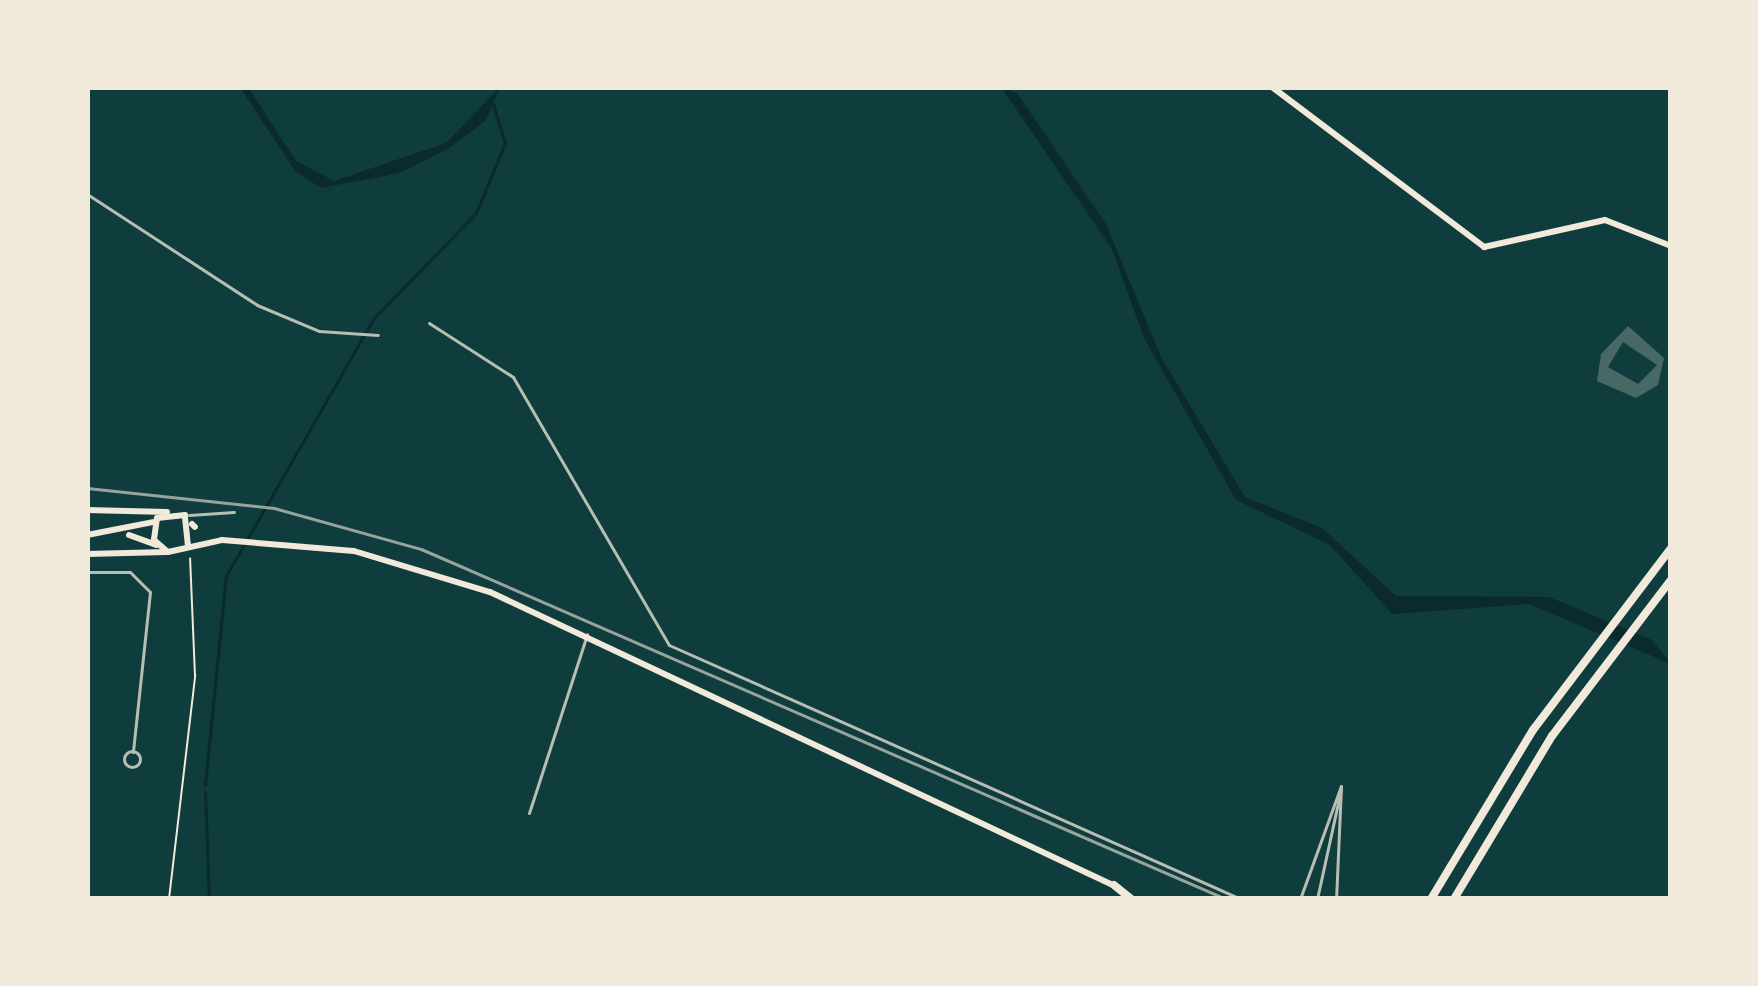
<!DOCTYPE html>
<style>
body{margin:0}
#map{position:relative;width:1758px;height:986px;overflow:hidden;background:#0f3d3e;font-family:Inter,sans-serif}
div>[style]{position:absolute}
.water>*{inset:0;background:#0a2a2b}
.stream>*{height:3px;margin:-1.5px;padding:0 1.5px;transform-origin:1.5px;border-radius:1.5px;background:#0a2a2b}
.building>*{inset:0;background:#486865}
.path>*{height:1.5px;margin:-0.75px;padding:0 0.75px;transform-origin:0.75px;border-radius:0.75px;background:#f1e9da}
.minor>*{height:3px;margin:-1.5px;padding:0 1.5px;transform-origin:1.5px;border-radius:1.5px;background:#b8beb3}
.minor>.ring{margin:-1.5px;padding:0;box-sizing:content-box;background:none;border:3px solid #b8beb3;border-radius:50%}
.secondary>*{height:6px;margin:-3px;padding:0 3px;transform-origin:3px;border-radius:3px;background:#f1e9da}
.primary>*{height:6px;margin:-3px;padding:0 3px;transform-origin:3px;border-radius:3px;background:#f1e9da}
.trunk>*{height:6px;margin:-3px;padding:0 3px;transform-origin:3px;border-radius:3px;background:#f1e9da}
.motorway>*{height:8px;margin:-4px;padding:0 4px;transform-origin:4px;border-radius:4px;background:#f1e9da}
.rail>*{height:3px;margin:-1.5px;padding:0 1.5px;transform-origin:1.5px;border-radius:1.5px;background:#97a49c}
span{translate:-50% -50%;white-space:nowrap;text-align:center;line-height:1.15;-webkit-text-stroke:12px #f1e9da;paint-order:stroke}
.frame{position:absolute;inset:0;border:90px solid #f1e9da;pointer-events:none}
</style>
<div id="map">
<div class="water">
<i style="clip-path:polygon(240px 87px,248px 87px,296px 161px,334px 181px,446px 143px,500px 87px,486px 120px,448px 149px,400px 173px,321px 188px,295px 171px)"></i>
<i style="clip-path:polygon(1001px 87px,1017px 93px,1106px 224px,1161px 357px,1245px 497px,1322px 528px,1396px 596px,1549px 597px,1652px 640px,1671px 664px,1529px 604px,1392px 614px,1330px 545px,1236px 500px,1144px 338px,1112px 249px)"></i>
</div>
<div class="stream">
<i style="left:205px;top:785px;width:210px;rotate:-84.3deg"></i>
<i style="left:226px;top:576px;width:297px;rotate:-60.2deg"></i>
<i style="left:374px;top:318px;width:146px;rotate:-45.8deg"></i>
<i style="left:476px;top:213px;width:76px;rotate:-67.5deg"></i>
<i style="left:505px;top:143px;width:41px;rotate:-107.1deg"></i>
<i style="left:205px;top:792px;width:107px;rotate:87.9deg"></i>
</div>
<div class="building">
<i style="clip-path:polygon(evenodd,1628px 326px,1664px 358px,1658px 385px,1636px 398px,1597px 381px,1601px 354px,1628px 326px,1623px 342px,1657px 365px,1638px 384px,1608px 367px,1623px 342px)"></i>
</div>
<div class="path">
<i style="left:169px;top:899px;width:225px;rotate:-83.3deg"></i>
<i style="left:195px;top:676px;width:117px;rotate:-92.4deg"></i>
</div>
<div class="minor">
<i style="left:87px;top:194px;width:203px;rotate:33.1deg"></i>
<i style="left:257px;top:305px;width:67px;rotate:22.8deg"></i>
<i style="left:319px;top:331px;width:59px;rotate:3.9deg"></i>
<i style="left:429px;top:323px;width:100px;rotate:32.7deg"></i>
<i style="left:513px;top:377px;width:310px;rotate:59.8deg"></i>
<i style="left:669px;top:645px;width:626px;rotate:23.94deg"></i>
<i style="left:189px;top:515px;width:45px;rotate:-3.8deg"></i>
<i style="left:87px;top:572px;width:43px"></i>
<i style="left:130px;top:572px;width:28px;rotate:45deg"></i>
<i style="left:150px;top:592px;width:161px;rotate:96.1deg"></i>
<i class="ring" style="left:124px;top:751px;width:13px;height:13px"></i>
<i style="left:529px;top:813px;width:188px;rotate:-72deg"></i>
<i style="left:1300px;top:899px;width:120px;rotate:-70.1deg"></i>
<i style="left:1341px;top:786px;width:113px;rotate:92.5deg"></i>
<i style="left:1317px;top:899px;width:113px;rotate:-77.7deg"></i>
</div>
<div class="secondary">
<i style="left:1272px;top:87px;width:266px;rotate:37deg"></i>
<i style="left:1484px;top:247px;width:124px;rotate:-12.6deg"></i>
<i style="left:1605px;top:220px;width:71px;rotate:21.5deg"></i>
</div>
<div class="primary">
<i style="left:87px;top:510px;width:80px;rotate:1.4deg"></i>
<i style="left:192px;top:524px;width:4px;rotate:45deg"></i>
<i style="left:87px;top:554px;width:80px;rotate:-1.4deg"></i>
</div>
<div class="trunk">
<i style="left:87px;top:535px;width:67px;rotate:-11.1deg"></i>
<i style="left:129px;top:535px;width:29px;rotate:20deg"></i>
<i style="left:188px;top:546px;width:31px;rotate:-96deg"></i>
<i style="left:185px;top:515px;width:28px;rotate:174deg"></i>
<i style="left:157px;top:518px;width:22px;rotate:98deg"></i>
<i style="left:154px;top:540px;width:18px;rotate:41deg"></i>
<i style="left:168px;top:552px;width:55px;rotate:-12.5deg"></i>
<i style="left:222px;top:540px;width:132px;rotate:4.8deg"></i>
<i style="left:354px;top:551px;width:142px;rotate:16.8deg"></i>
<i style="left:490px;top:592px;width:693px;rotate:25.2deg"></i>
</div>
<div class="motorway">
<i style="left:1114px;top:885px;width:22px;rotate:39deg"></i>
<i style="left:1431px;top:899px;width:197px;rotate:-58.9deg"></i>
<i style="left:1533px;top:730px;width:228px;rotate:-52.8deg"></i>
<i style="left:1454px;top:899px;width:190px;rotate:-59deg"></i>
<i style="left:1552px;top:736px;width:196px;rotate:-52.7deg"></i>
</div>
<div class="rail">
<i style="left:87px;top:488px;width:188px;rotate:6.1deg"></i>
<i style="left:274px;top:508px;width:153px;rotate:15.6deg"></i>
<i style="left:421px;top:549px;width:878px;rotate:23.5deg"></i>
</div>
<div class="frame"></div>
</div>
